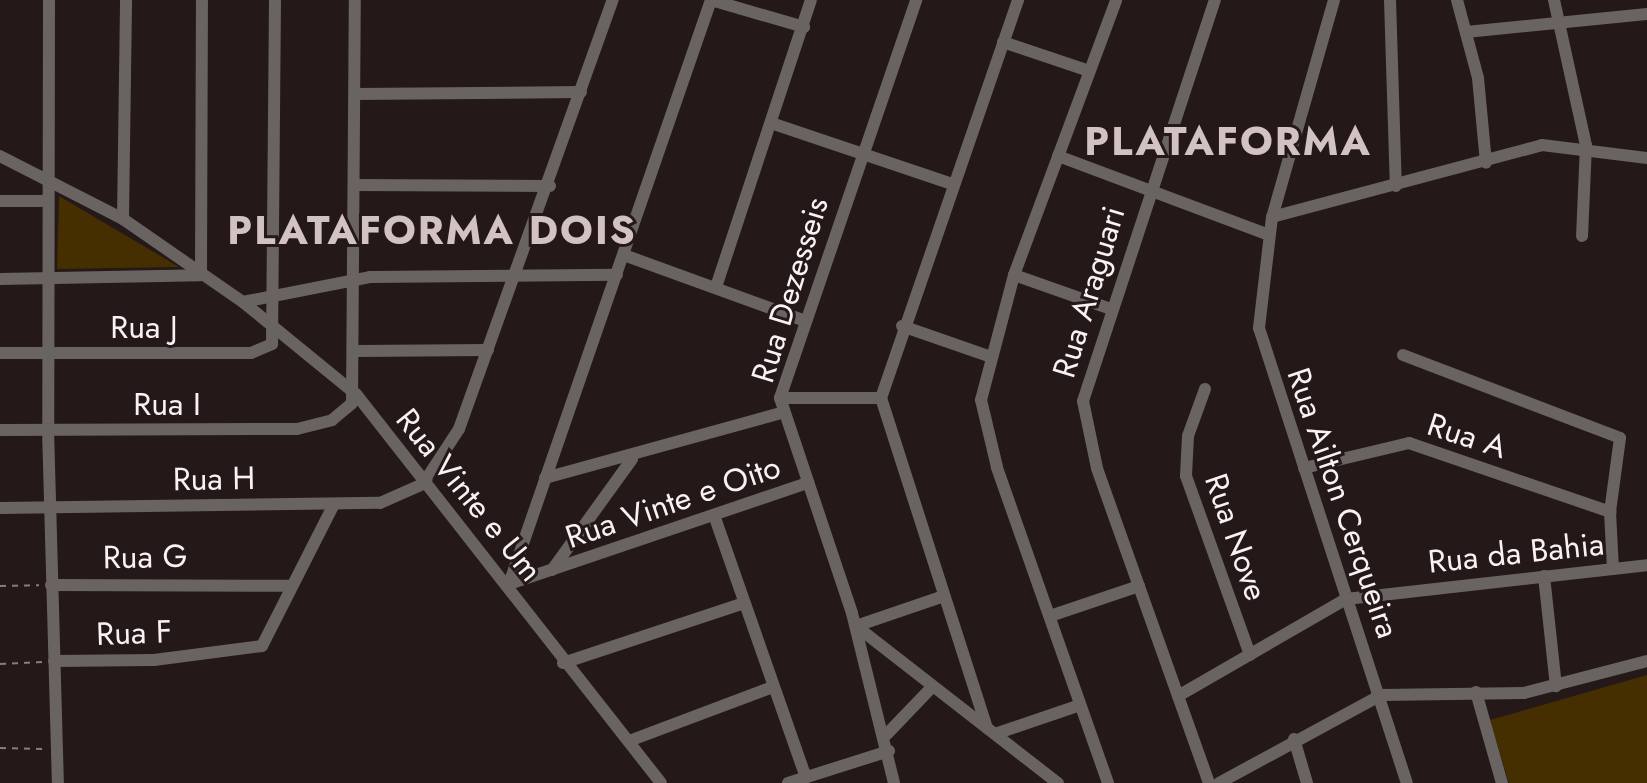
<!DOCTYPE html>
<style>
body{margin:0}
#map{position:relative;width:1647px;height:783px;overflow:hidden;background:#241819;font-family:Jost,sans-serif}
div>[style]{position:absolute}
.green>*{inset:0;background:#452f00}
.path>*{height:2px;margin-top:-1px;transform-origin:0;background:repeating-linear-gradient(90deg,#877d7e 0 6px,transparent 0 12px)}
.minor>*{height:12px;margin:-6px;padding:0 6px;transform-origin:6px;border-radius:6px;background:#696361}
span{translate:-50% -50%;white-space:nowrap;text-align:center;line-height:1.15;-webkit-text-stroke:6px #241819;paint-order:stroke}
.street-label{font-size:32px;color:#faf2f2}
.district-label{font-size:40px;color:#d3c2c4;font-weight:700;letter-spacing:2px}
</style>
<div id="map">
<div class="green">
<i style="clip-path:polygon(59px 196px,179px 267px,57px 269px)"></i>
<i style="clip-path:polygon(1647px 675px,1647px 783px,1509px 783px,1490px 720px)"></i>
</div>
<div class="path">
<i style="left:0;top:586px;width:39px;rotate:-1deg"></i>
<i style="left:0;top:664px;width:43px;rotate:-2.7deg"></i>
<i style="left:0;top:748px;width:43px;rotate:1.3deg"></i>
</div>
<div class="minor">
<i style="left:49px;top:0;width:429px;rotate:90.1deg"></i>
<i style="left:48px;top:429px;width:354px;rotate:88.4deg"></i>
<i style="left:1334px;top:0;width:226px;rotate:105.9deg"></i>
<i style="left:1272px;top:217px;width:112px;rotate:96.7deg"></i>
<i style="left:1259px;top:328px;width:478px;rotate:72deg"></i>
<i style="left:1390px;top:0;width:186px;rotate:88.2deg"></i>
<i style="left:1457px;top:0;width:81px;rotate:74.9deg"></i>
<i style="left:1478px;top:78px;width:85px;rotate:84.6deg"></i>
<i style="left:1554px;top:0;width:148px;rotate:77.6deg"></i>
<i style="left:1586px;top:145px;width:91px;rotate:92.5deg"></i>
<i style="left:1466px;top:32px;width:182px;rotate:-5.7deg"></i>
<i style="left:1003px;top:42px;width:91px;rotate:18.6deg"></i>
<i style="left:355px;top:94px;width:226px;rotate:-0.5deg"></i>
<i style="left:771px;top:123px;width:188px;rotate:18.6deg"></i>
<i style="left:0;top:156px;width:138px;rotate:27.1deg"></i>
<i style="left:123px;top:219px;width:146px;rotate:34.7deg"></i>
<i style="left:243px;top:302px;width:146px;rotate:39.2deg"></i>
<i style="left:356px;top:394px;width:494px;rotate:51.9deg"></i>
<i style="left:1058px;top:156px;width:225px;rotate:20.5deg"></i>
<i style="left:354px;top:185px;width:196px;rotate:0.3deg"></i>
<i style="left:0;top:201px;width:48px"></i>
<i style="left:1272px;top:217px;width:279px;rotate:-14.9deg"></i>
<i style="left:1542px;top:145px;width:106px;rotate:7.1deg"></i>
<i style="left:123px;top:219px;width:219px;rotate:-89.2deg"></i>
<i style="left:624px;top:255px;width:193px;rotate:20deg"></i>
<i style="left:201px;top:275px;width:275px;rotate:-89.8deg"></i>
<i style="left:1014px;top:275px;width:100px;rotate:19.3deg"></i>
<i style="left:0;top:279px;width:201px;rotate:-1.1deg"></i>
<i style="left:716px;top:287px;width:302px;rotate:-71.7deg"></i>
<i style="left:243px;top:302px;width:129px;rotate:-11.1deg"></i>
<i style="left:370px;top:277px;width:247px;rotate:-0.5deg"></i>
<i style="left:902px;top:326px;width:91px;rotate:19.2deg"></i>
<i style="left:357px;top:351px;width:131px;rotate:-0.4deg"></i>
<i style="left:0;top:353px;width:251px"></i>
<i style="left:251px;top:353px;width:23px;rotate:-23deg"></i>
<i style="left:272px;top:344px;width:344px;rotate:-89.5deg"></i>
<i style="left:1403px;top:355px;width:232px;rotate:20.9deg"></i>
<i style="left:1620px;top:438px;width:75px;rotate:97.7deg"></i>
<i style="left:1610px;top:512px;width:57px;rotate:87deg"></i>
<i style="left:1205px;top:389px;width:50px;rotate:109.9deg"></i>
<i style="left:1188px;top:436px;width:40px;rotate:92.9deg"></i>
<i style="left:1186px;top:476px;width:190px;rotate:70.3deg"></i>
<i style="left:780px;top:398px;width:101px"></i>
<i style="left:0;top:430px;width:297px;rotate:-0.2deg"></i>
<i style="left:297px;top:429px;width:36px;rotate:-14deg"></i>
<i style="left:332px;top:420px;width:26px;rotate:-40deg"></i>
<i style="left:352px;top:403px;width:403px;rotate:-89.6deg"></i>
<i style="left:1304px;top:468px;width:108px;rotate:-13.4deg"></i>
<i style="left:1409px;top:443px;width:213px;rotate:18.9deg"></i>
<i style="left:545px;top:478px;width:248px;rotate:-15.4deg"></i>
<i style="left:0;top:508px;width:380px;rotate:-0.8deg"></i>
<i style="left:380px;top:503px;width:47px;rotate:-23.8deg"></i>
<i style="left:423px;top:484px;width:66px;rotate:-56.8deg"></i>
<i style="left:459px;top:429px;width:456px;rotate:-70.3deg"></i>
<i style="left:714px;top:515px;width:278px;rotate:70.7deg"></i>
<i style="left:552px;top:570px;width:137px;rotate:-54.2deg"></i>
<i style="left:1544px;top:576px;width:111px;rotate:83.8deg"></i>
<i style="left:509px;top:584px;width:618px;rotate:-70.92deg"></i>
<i style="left:711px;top:0;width:97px;rotate:16.2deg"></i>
<i style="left:509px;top:584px;width:316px;rotate:-18.7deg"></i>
<i style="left:51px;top:585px;width:240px;rotate:0.2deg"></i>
<i style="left:1050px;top:616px;width:94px;rotate:-18.6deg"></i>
<i style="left:856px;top:626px;width:256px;rotate:37.9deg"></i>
<i style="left:856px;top:626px;width:93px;rotate:-18.8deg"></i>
<i style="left:54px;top:661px;width:100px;rotate:-0.6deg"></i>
<i style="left:154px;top:660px;width:109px;rotate:-7.4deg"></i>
<i style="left:262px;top:646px;width:159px;rotate:-63.1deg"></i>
<i style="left:563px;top:663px;width:191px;rotate:-18.3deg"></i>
<i style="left:1476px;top:692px;width:95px;rotate:74.1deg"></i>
<i style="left:1178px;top:696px;width:194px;rotate:-30deg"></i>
<i style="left:1346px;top:599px;width:303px;rotate:-6.4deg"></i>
<i style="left:987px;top:728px;width:347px;rotate:-107.8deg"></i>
<i style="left:881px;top:398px;width:421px;rotate:-71deg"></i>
<i style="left:887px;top:734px;width:66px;rotate:-46.2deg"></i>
<i style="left:995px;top:734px;width:90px;rotate:-18.8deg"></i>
<i style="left:1294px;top:739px;width:46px;rotate:73.5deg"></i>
<i style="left:629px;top:741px;width:154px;rotate:-20.6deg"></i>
<i style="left:788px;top:783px;width:106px;rotate:-17.6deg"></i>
<i style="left:894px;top:783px;width:175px;rotate:-103.9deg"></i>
<i style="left:852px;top:613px;width:227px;rotate:-108.5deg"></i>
<i style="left:780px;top:398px;width:421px;rotate:-71.1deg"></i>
<i style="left:1108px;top:783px;width:335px;rotate:-109.4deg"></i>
<i style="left:997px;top:467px;width:69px;rotate:-103.4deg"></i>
<i style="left:981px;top:400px;width:129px;rotate:-75.2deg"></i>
<i style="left:1014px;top:275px;width:293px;rotate:-69.6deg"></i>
<i style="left:1209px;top:783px;width:334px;rotate:-109.6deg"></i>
<i style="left:1097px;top:468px;width:68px;rotate:-101.8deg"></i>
<i style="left:1083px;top:401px;width:422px;rotate:-71.8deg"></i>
<i style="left:1219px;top:783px;width:184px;rotate:-28.5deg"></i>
<i style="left:1381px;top:695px;width:143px;rotate:-0.8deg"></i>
<i style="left:1524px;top:693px;width:127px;rotate:-14.6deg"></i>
</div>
<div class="street-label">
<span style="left:790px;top:290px;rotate:-73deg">Rua Dezesseis</span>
<span style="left:1089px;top:292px;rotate:-73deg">Rua Araguari</span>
<span style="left:144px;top:327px">Rua J</span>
<span style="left:167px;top:404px">Rua I</span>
<span style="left:1467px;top:436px;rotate:18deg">Rua A</span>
<span style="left:214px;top:479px;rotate:-1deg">Rua H</span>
<span style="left:469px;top:495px;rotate:51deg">Rua Vinte e Um</span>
<span style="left:673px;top:502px;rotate:-19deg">Rua Vinte e Oito</span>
<span style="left:1343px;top:503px;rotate:71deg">Rua Ailton Cerqueira</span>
<span style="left:1236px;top:537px;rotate:71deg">Rua Nove</span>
<span style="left:1516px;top:553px;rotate:-6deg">Rua da Bahia</span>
<span style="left:145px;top:557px;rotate:-1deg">Rua G</span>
<span style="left:134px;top:633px;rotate:-2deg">Rua F</span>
</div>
<div class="district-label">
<span style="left:1228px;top:141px">PLATAFORMA</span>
<span style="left:432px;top:230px">PLATAFORMA DOIS</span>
</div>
</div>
